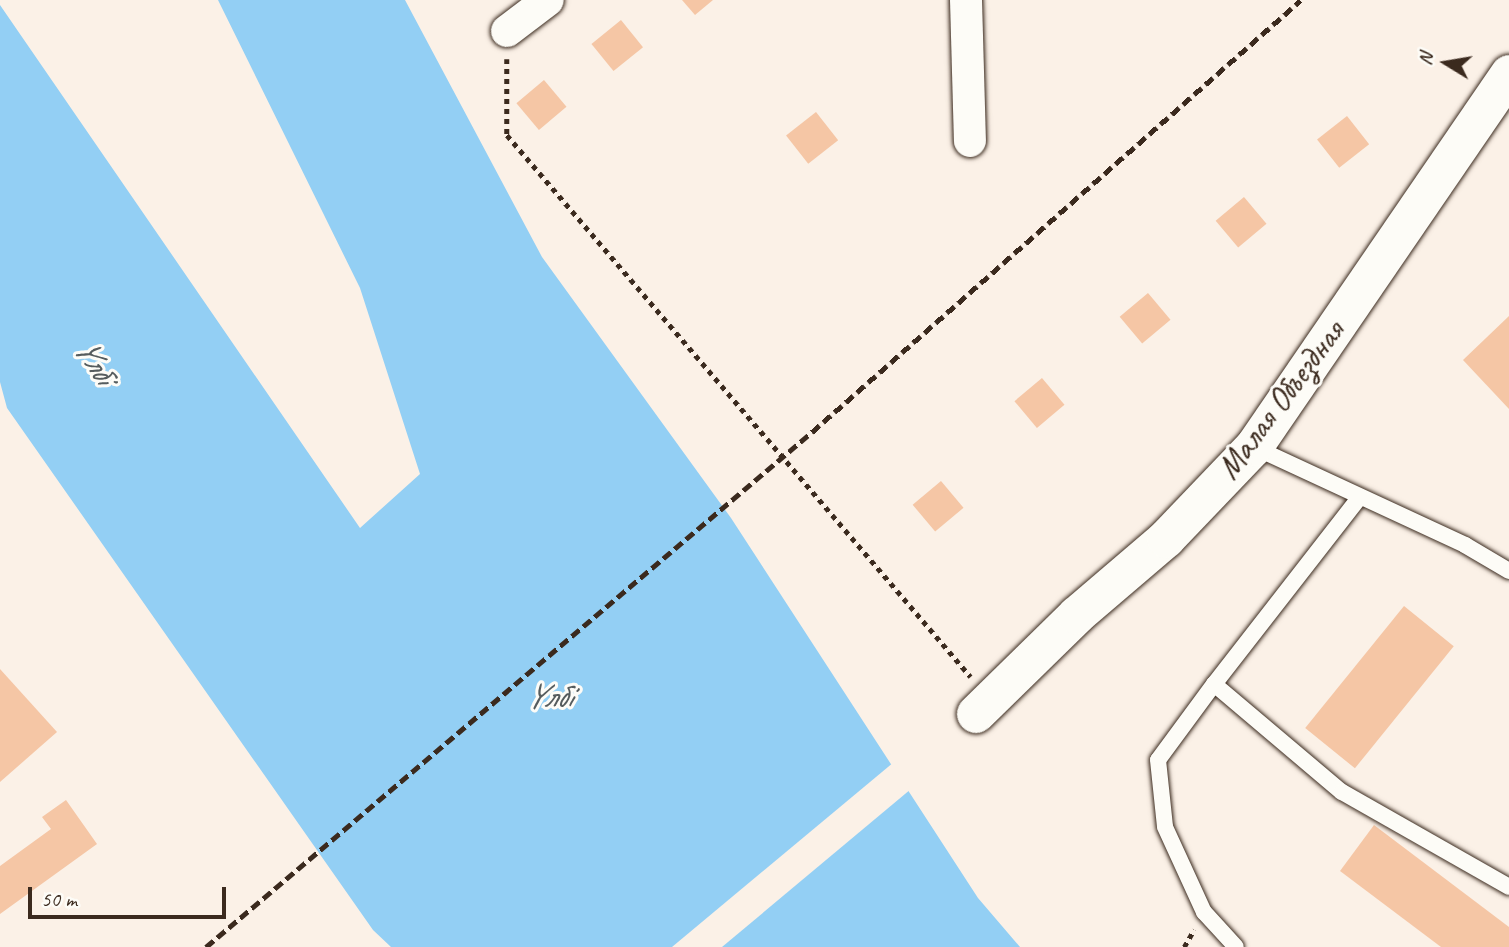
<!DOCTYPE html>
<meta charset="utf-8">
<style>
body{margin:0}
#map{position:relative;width:1509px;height:947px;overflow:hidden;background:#fbf1e7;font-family:Caveat,sans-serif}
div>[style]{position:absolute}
.water>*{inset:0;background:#93cff4}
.pier>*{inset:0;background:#fbf1e7}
.building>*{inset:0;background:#f5c6a5;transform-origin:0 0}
.path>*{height:4.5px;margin-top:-2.25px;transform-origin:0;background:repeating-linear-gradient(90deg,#3b2a1e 0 5px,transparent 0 10px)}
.roads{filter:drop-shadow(0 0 2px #3b2a1e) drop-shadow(0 0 2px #3b2a1e)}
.service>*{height:16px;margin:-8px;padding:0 8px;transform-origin:8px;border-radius:8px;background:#fdfcf7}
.minor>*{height:32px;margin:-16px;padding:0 16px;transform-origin:16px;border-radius:16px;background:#fdfcf7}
.secondary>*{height:38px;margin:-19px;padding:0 19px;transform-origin:19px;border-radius:19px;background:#fdfcf7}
.rail>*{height:5px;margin-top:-2.5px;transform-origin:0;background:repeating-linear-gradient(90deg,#3b2a1e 0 10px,transparent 0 15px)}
span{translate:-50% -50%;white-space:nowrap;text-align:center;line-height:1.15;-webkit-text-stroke:6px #fdfcf7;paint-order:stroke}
.street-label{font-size:33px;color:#3b2a1e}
.water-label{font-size:35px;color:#555c5e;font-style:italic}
.north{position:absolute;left:1411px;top:28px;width:70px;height:70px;-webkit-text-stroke:5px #fdfcf7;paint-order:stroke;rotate:281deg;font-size:19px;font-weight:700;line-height:28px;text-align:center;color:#3b2a1e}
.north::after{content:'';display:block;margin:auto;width:24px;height:32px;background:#3b2a1e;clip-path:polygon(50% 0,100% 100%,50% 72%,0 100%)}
.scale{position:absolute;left:28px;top:887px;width:198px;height:32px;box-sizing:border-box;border:4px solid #3b2a1e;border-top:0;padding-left:9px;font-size:21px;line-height:24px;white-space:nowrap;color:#3b2a1e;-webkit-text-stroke:5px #fdfcf7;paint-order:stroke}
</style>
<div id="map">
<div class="water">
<i style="clip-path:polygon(218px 0,405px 0,542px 257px,731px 518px,978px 898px,1020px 947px,391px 947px,373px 930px,7px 408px,0 382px,0 5px,360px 528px,420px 474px,360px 288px)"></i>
</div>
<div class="pier">
<i style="clip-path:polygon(894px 762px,911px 789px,722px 947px,672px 947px)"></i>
</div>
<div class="building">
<i style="clip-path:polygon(682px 0,713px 0,695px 15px)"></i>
<i style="left:621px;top:20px;width:35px;height:38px;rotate:51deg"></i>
<i style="left:544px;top:80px;width:35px;height:36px;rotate:50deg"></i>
<i style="left:816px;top:112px;width:36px;height:38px;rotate:52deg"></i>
<i style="left:1347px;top:116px;width:36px;height:38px;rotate:52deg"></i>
<i style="left:1244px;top:197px;width:35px;height:37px;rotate:50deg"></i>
<i style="left:1148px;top:293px;width:35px;height:37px;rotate:50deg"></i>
<i style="clip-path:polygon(1509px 316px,1509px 409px,1463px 360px)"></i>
<i style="left:1042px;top:378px;width:35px;height:36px;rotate:50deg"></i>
<i style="left:941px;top:481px;width:35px;height:37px;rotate:50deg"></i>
<i style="left:1404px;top:606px;width:64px;height:157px;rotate:39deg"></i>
<i style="clip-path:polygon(0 669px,57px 732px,0 782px)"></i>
<i style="clip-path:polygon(66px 800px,97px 844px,0 914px,0 866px,51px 829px,42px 817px)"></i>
<i style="clip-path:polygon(1374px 825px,1509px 927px,1509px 947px,1441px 947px,1340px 871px)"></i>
</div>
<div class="path">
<i style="left:507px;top:59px;width:76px;rotate:90deg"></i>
<i style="left:507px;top:135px;width:713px;rotate:49.43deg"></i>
<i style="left:1184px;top:947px;width:20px;rotate:-60deg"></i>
</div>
<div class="roads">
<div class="service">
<i style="left:1254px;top:447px;width:233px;rotate:24.9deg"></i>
<i style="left:1465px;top:545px;width:51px;rotate:30.6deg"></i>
<i style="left:1359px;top:498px;width:236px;rotate:127.9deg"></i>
<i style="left:1214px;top:684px;width:167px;rotate:40.2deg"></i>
<i style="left:1342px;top:792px;width:192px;rotate:29.6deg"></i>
<i style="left:1214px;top:684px;width:94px;rotate:126.4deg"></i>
<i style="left:1158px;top:760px;width:67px;rotate:84deg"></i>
<i style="left:1165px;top:827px;width:94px;rotate:65.4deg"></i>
<i style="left:1204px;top:912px;width:47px;rotate:47.6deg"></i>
</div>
<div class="minor">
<i style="left:966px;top:0;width:141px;rotate:88.4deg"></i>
<i style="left:507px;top:31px;width:51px;rotate:-37.1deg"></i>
</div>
<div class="secondary">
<i style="left:976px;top:714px;width:141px;rotate:-44.4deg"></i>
<i style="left:1077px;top:615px;width:117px;rotate:-40.5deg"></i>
<i style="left:1166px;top:539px;width:127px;rotate:-46.3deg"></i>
<i style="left:1254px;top:447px;width:452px;rotate:-55.6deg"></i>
</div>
</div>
<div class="rail">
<i style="left:206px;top:947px;width:795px;rotate:-40.36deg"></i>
<i style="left:812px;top:432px;width:652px;rotate:-41.46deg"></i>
</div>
<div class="street-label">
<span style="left:1281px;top:400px;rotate:-53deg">Малая Объездная</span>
</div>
<div class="water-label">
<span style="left:95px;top:361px;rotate:57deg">Үлбі</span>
<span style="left:549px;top:696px">Үлбі</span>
</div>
<div class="north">N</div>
<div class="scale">50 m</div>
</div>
